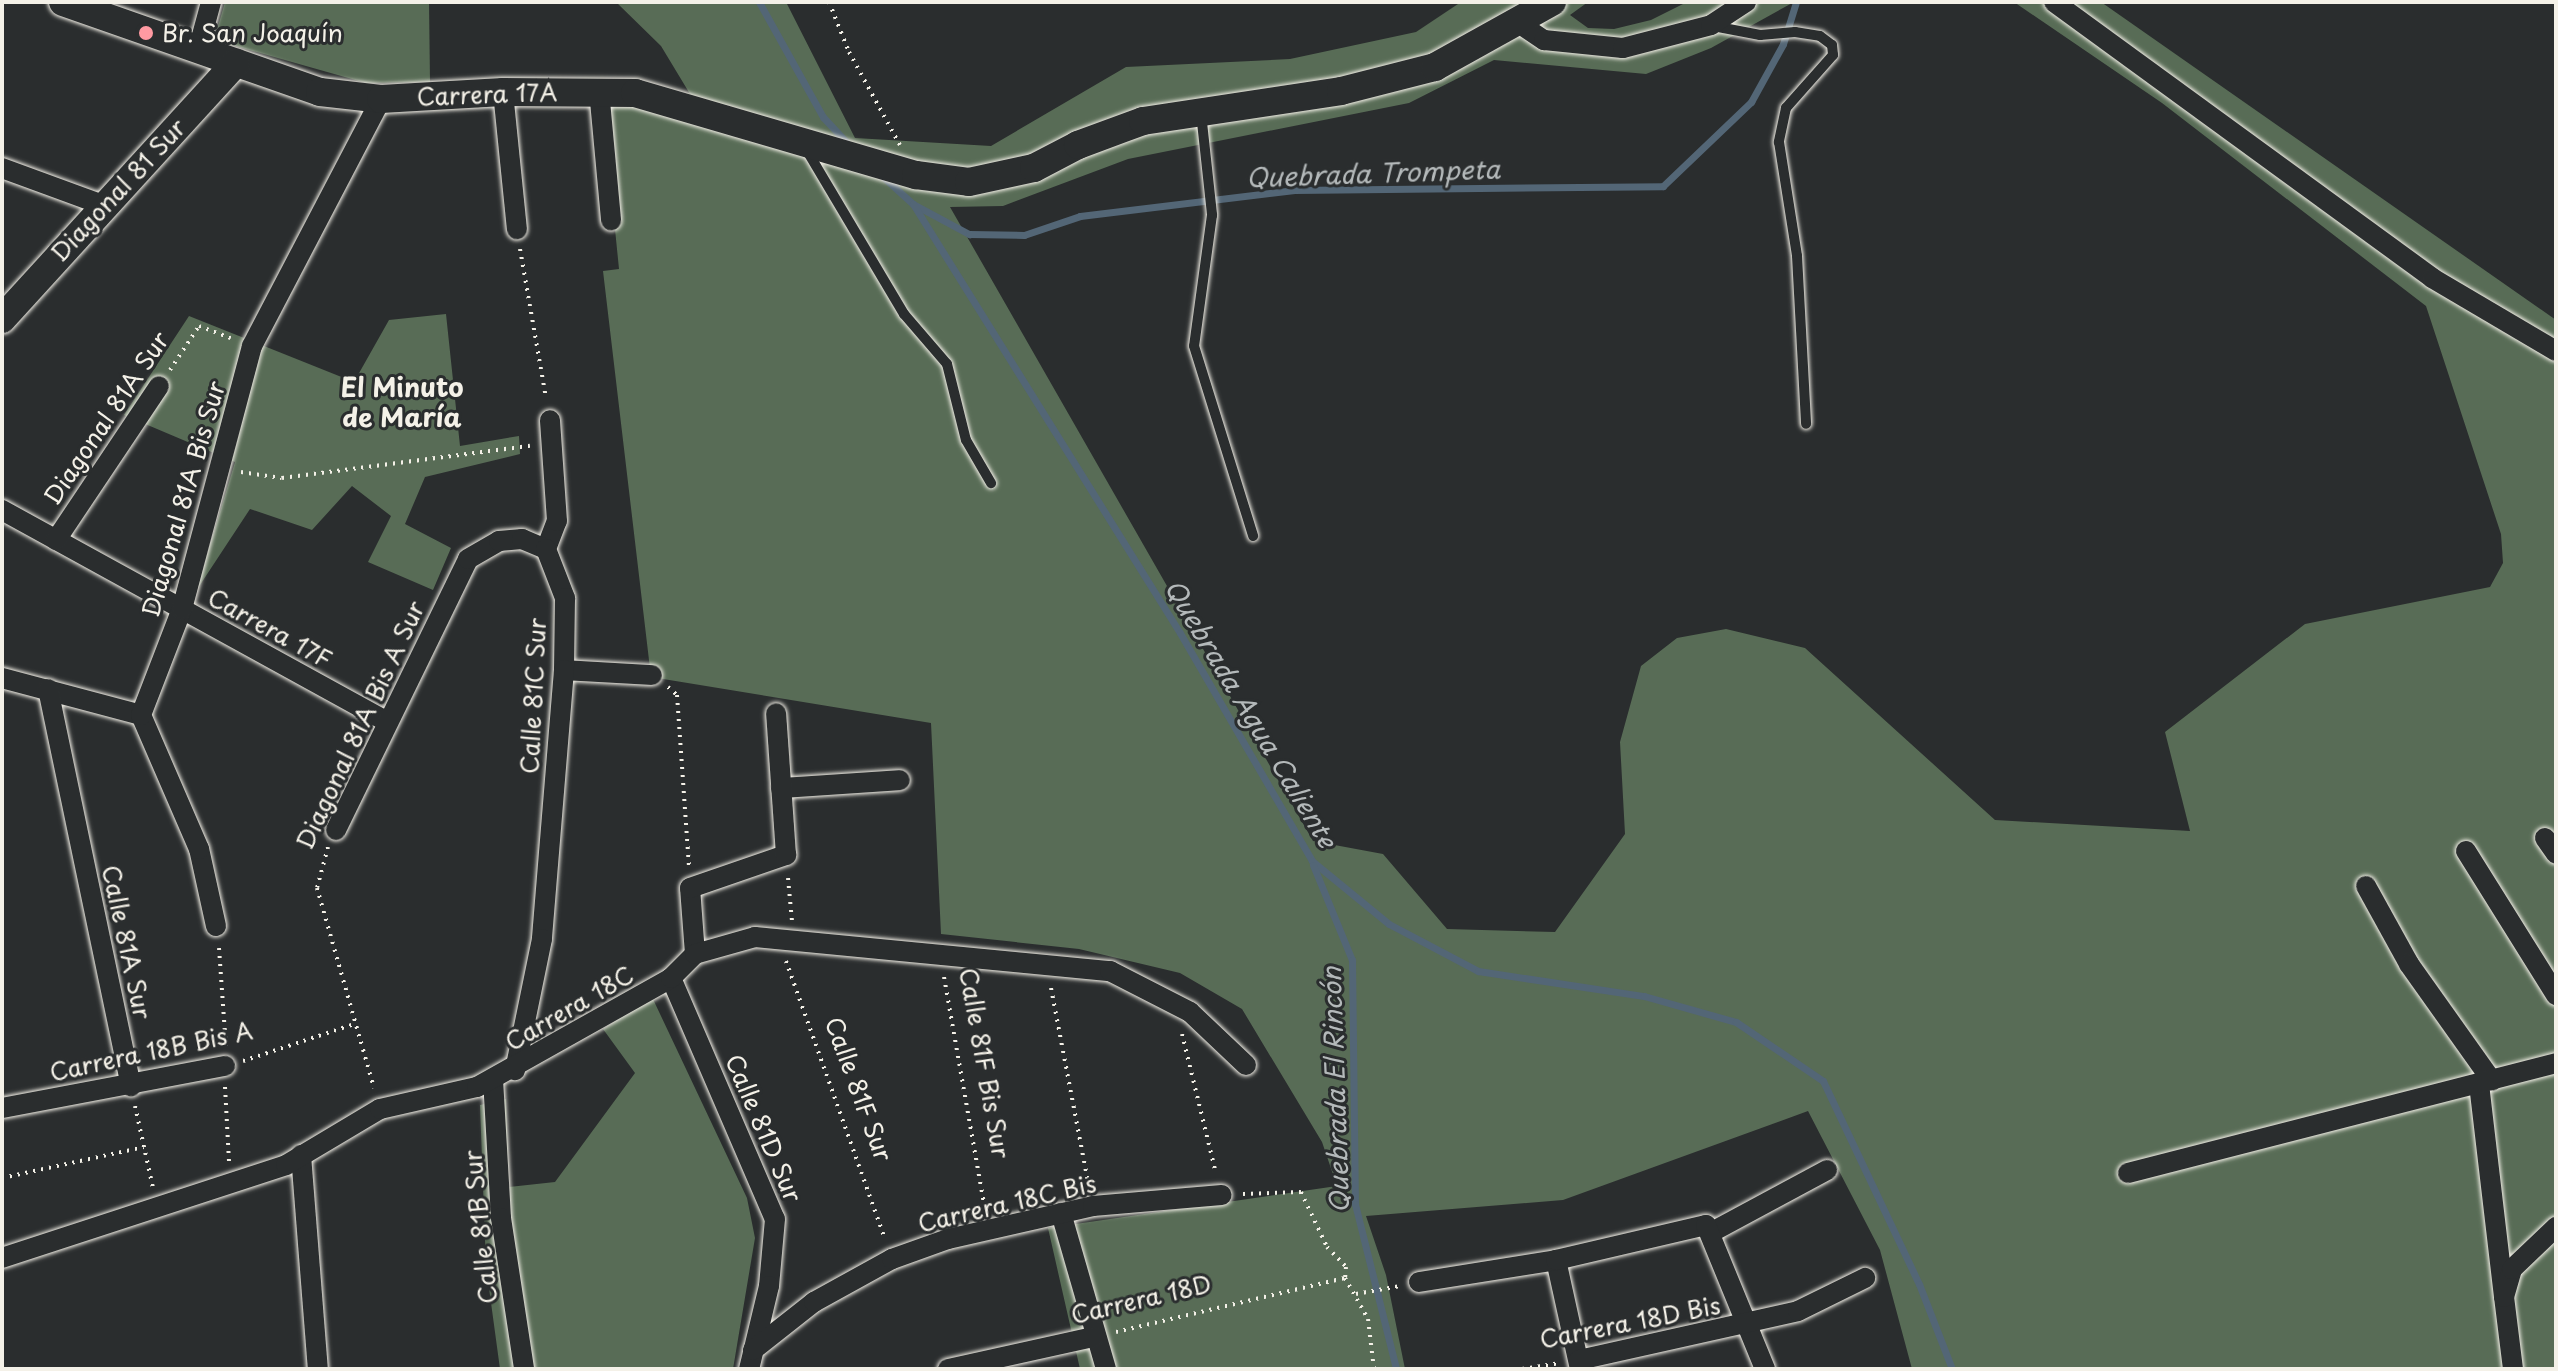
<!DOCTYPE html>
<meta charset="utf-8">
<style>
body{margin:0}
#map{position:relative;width:2558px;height:1371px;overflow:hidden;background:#2a2d2e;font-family:"Playpen Sans",sans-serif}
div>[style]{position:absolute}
.green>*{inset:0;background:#586c56}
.stream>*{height:7px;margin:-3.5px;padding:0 3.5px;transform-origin:3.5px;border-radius:3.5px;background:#536676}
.path>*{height:4px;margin-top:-2px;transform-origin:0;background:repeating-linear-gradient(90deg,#f4f1e8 0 2px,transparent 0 8px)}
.roads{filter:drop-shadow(0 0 2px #f4f1e8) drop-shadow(0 0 2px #f4f1e8)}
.lane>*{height:10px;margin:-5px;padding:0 5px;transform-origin:5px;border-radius:5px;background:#2a2d2e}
.street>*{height:20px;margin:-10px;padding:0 10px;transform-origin:10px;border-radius:10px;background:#2a2d2e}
.secondary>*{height:28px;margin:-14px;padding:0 14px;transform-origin:14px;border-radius:14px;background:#2a2d2e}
.dots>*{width:22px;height:22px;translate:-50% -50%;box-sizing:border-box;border:4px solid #2a2d2e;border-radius:50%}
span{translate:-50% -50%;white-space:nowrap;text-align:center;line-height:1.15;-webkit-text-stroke:6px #2a2d2e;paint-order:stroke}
.poi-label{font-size:24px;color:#f4f1e8}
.left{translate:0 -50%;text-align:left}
.street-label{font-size:24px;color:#f4f1e8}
.water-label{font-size:26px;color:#b4b9ba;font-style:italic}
.neighbourhood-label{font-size:26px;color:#f4f1e8;font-weight:700}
.frame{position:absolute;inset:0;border:4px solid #f4f1e8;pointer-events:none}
</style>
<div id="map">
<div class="green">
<i style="clip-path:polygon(225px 2px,429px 2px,430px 82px,366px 83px,214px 40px)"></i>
<i style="clip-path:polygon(616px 2px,786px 2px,855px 138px,991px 146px,1126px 67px,1290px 59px,1416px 32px,1461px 2px,1588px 2px,1570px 15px,1588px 28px,1614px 29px,1651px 20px,1687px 2px,1794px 2px,1711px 48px,1646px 74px,1494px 60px,1409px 103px,1128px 159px,1003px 206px,950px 207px,1313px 841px,1383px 854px,1447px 929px,1555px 932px,1625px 834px,1620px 742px,1641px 666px,1677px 638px,1726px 629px,1805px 648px,1995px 820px,2190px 831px,2165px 732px,2305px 624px,2490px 587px,2503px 563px,2501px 534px,2426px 306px,2162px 103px,2014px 2px,2101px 2px,2556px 320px,2556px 1369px,1912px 1369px,1880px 1250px,1808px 1111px,1563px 1200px,1366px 1216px,1386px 1275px,1405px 1369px,1080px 1369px,1048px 1228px,1337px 1186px,1322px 1142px,1242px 1009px,1180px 973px,1079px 949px,941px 934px,931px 723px,651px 677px,603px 271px,619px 269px,600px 79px,690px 94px,661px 46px)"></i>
<i style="clip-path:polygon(446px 314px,460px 446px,519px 436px,520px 454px,425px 477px,405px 524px,451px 548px,433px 590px,368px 562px,391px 516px,352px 486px,312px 530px,250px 509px,196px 591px,235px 462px,124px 415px,189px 316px,354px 382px,389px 320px)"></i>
<i style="clip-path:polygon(652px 997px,747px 1198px,755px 1238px,733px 1369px,500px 1369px,486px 1266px,480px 1105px,506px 1099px,509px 1187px,555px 1182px,635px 1073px,603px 1029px)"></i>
</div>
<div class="stream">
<i style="left:759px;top:2px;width:132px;rotate:60.9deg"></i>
<i style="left:823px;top:117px;width:38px;rotate:47deg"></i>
<i style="left:881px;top:175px;width:43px;rotate:42.2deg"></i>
<i style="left:913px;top:204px;width:64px;rotate:28.2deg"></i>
<i style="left:969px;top:234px;width:55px;rotate:1deg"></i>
<i style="left:1024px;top:235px;width:59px;rotate:-18.7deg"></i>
<i style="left:1080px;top:216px;width:216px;rotate:-6.9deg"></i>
<i style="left:1294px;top:190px;width:369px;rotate:-0.6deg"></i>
<i style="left:1663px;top:186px;width:122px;rotate:-43.7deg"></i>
<i style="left:1751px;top:102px;width:66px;rotate:-61.1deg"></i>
<i style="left:1783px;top:44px;width:44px;rotate:-72.8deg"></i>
<i style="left:913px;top:204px;width:505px;rotate:58.1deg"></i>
<i style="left:1180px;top:633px;width:263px;rotate:59.9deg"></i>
<i style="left:1312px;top:861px;width:99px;rotate:39.3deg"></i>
<i style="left:1389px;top:924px;width:101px;rotate:27.8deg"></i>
<i style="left:1478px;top:971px;width:168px;rotate:8.6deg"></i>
<i style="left:1644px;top:996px;width:96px;rotate:15.8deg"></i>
<i style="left:1736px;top:1022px;width:105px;rotate:34.1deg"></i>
<i style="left:1823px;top:1081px;width:225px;rotate:64.7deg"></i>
<i style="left:1919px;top:1284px;width:91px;rotate:68.8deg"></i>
<i style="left:1313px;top:865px;width:103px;rotate:67.7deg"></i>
<i style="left:1352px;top:960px;width:244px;rotate:89.3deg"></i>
<i style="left:1355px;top:1204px;width:170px;rotate:76deg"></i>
</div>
<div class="path">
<i style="left:829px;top:2px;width:54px;rotate:68.2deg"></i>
<i style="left:849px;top:52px;width:106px;rotate:61.3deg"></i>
<i style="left:520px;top:249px;width:151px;rotate:80.1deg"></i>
<i style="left:170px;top:370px;width:53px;rotate:-56.6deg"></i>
<i style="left:199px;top:326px;width:34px;rotate:21deg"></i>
<i style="left:241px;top:472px;width:41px;rotate:8.3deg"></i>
<i style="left:282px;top:478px;width:250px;rotate:-7.4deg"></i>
<i style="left:668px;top:687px;width:12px;rotate:42deg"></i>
<i style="left:677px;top:695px;width:171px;rotate:86deg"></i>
<i style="left:328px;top:847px;width:42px;rotate:105deg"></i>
<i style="left:317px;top:888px;width:208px;rotate:74.1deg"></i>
<i style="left:788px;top:878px;width:43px;rotate:84.7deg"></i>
<i style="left:219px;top:948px;width:99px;rotate:86deg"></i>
<i style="left:786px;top:961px;width:295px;rotate:70.4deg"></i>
<i style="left:944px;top:977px;width:236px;rotate:80deg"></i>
<i style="left:1051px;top:988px;width:203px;rotate:79.2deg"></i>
<i style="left:1182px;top:1034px;width:143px;rotate:76.3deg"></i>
<i style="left:243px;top:1061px;width:117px;rotate:-18.4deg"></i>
<i style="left:225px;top:1087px;width:75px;rotate:86.9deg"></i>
<i style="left:135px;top:1106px;width:84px;rotate:77.6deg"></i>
<i style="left:2px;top:1178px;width:145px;rotate:-12.3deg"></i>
<i style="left:1243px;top:1194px;width:58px;rotate:-2deg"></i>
<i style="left:1301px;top:1192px;width:61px;rotate:64.7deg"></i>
<i style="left:1327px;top:1247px;width:28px;rotate:46deg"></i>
<i style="left:1346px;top:1267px;width:11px;rotate:95deg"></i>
<i style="left:1345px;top:1278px;width:47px;rotate:60.7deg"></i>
<i style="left:1368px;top:1319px;width:50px;rotate:83.2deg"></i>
<i style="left:1356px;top:1294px;width:45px;rotate:-10.3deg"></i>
<i style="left:1116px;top:1332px;width:235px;rotate:-13.3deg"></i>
<i style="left:1522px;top:1369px;width:37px;rotate:-9deg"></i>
</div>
<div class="roads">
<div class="lane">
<i style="left:1713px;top:26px;width:48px;rotate:10.8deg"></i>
<i style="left:1760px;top:35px;width:35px;rotate:-5deg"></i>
<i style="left:1795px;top:32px;width:25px;rotate:9deg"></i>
<i style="left:1820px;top:36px;width:15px;rotate:37deg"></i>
<i style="left:1832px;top:45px;width:10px;rotate:84deg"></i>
<i style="left:1833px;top:55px;width:71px;rotate:131.6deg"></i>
<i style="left:1786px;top:108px;width:35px;rotate:102deg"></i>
<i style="left:1779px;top:142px;width:115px;rotate:81deg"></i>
<i style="left:1797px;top:256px;width:168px;rotate:86.9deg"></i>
<i style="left:1201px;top:113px;width:103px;rotate:83.8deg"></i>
<i style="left:1212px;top:215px;width:132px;rotate:97.8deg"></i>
<i style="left:1194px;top:346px;width:199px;rotate:72.7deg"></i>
<i style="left:806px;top:149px;width:192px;rotate:59.3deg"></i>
<i style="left:904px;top:314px;width:66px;rotate:49.3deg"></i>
<i style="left:947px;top:364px;width:78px;rotate:76deg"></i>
<i style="left:966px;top:440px;width:50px;rotate:59.8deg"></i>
</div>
<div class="street">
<i style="left:2054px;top:2px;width:468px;rotate:36.1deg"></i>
<i style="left:2432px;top:278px;width:144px;rotate:30.5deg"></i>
<i style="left:1520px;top:24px;width:29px;rotate:34deg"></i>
<i style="left:1544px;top:40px;width:79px;rotate:5.8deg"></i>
<i style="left:1623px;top:48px;width:91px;rotate:-14.6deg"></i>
<i style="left:1711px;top:25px;width:42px;rotate:-33.3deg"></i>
<i style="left:198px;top:50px;width:50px;rotate:-74.8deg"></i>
<i style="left:599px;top:90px;width:131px;rotate:84.7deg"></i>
<i style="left:503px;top:92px;width:138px;rotate:84.2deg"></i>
<i style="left:2px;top:168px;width:108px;rotate:20.1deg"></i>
<i style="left:2px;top:510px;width:440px;rotate:28.8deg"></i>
<i style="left:56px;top:540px;width:185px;rotate:-56.2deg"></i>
<i style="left:546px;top:549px;width:30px;rotate:-69deg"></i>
<i style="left:557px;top:521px;width:101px;rotate:-94deg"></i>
<i style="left:564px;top:670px;width:88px;rotate:3.3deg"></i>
<i style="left:2px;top:678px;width:144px;rotate:14.9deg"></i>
<i style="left:48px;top:689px;width:406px;rotate:78.2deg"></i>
<i style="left:781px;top:788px;width:119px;rotate:-3.8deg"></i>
<i style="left:336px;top:830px;width:301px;rotate:-64deg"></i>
<i style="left:468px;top:559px;width:36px;rotate:-30deg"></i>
<i style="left:499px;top:541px;width:23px;rotate:-5deg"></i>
<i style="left:522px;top:539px;width:26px;rotate:23deg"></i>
<i style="left:546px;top:549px;width:53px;rotate:68.8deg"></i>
<i style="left:565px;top:598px;width:72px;rotate:90.8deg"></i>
<i style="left:564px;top:670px;width:270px;rotate:94.7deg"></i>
<i style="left:542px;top:939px;width:134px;rotate:101.6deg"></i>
<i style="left:2545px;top:838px;width:19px;rotate:55deg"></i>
<i style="left:2466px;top:851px;width:170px;rotate:58deg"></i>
<i style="left:2366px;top:886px;width:89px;rotate:61.1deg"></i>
<i style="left:2409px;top:964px;width:143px;rotate:54.6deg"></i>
<i style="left:216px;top:926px;width:79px;rotate:-102.4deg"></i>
<i style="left:199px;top:849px;width:146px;rotate:-113.4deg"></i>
<i style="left:141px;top:715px;width:114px;rotate:-68.9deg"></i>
<i style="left:182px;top:609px;width:272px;rotate:-75.1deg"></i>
<i style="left:252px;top:346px;width:279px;rotate:-62.4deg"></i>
<i style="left:695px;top:954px;width:66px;rotate:-94.3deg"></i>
<i style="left:690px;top:888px;width:102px;rotate:-19deg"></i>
<i style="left:786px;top:855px;width:142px;rotate:-94deg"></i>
<i style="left:671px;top:978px;width:262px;rotate:66.7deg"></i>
<i style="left:775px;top:1219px;width:67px;rotate:95.1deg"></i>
<i style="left:769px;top:1286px;width:85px;rotate:103.5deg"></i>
<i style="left:493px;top:1079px;width:139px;rotate:86.7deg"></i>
<i style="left:501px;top:1218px;width:153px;rotate:81.3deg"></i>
<i style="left:2479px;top:1084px;width:214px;rotate:83.3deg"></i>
<i style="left:2px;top:1108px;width:227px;rotate:-10.7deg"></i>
<i style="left:301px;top:1155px;width:215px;rotate:85.5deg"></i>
<i style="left:2128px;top:1173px;width:442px;rotate:-14.4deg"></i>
<i style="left:1061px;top:1213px;width:162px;rotate:73.9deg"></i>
<i style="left:1710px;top:1233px;width:133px;rotate:-28.3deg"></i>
<i style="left:2px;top:1258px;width:299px;rotate:-18.1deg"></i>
<i style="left:286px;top:1165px;width:109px;rotate:-30.8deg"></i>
<i style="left:380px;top:1109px;width:99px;rotate:-12.8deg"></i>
<i style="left:477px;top:1087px;width:223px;rotate:-29.3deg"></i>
<i style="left:671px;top:978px;width:34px;rotate:-45deg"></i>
<i style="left:695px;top:954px;width:62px;rotate:-15.8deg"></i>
<i style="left:755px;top:937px;width:357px;rotate:5.5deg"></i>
<i style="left:1110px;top:971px;width:90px;rotate:27.1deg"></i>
<i style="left:1190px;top:1012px;width:77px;rotate:43.4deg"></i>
<i style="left:1556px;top:1260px;width:112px;rotate:77.6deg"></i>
<i style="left:1419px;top:1282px;width:139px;rotate:-9.1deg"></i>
<i style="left:1556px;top:1260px;width:154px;rotate:-13.1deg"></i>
<i style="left:1706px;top:1225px;width:156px;rotate:67.7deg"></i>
<i style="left:753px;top:1350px;width:78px;rotate:-38.2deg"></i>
<i style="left:814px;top:1302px;width:89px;rotate:-28.9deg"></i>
<i style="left:892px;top:1259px;width:59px;rotate:-19.7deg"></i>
<i style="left:948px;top:1239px;width:149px;rotate:-12.8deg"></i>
<i style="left:1093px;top:1206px;width:129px;rotate:-4.9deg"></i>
<i style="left:1579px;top:1360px;width:224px;rotate:-12.6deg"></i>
<i style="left:1798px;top:1311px;width:75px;rotate:-26.2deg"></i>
<i style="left:948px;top:1369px;width:149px;rotate:-12.4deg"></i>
<i style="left:2513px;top:1369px;width:73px;rotate:-97.1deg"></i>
<i style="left:2504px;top:1297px;width:29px;rotate:-74deg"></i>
<i style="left:2512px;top:1269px;width:61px;rotate:-43.7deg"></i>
</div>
<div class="secondary">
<i style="left:63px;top:2px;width:272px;rotate:19.3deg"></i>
<i style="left:320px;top:92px;width:61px;rotate:6.5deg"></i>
<i style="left:381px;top:99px;width:122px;rotate:-3.3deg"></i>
<i style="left:503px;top:92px;width:132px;rotate:0.4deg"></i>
<i style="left:635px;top:93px;width:293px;rotate:16.3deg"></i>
<i style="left:916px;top:175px;width:53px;rotate:7.5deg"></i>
<i style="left:969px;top:182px;width:66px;rotate:-12.2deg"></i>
<i style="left:1034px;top:168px;width:50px;rotate:-27.6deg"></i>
<i style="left:1078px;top:145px;width:69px;rotate:-20.3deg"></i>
<i style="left:1143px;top:121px;width:200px;rotate:-8.6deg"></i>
<i style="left:1341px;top:91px;width:97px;rotate:-14.3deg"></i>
<i style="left:1435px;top:67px;width:134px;rotate:-29.1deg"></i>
<i style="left:2px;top:319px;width:347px;rotate:-47.6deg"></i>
</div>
</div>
<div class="dots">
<i style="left:146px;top:33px;background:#ff9aa2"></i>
</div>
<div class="poi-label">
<span class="left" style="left:162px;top:33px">Br. San Joaquín</span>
</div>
<div class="street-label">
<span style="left:487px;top:94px;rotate:-2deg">Carrera 17A</span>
<span style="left:118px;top:190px;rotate:-47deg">Diagonal 81 Sur</span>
<span style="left:106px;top:418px;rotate:-56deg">Diagonal 81A Sur</span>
<span style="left:183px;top:499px;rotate:-74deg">Diagonal 81A Bis Sur</span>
<span style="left:270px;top:628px;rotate:29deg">Carrera 17F</span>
<span style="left:533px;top:696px;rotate:-87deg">Calle 81C Sur</span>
<span style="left:360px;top:725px;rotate:-65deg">Diagonal 81A Bis A Sur</span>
<span style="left:127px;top:942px;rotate:78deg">Calle 81A Sur</span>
<span style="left:569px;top:1008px;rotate:-30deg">Carrera 18C</span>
<span style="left:151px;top:1051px;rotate:-12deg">Carrera 18B Bis A</span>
<span style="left:985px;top:1063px;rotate:80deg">Calle 81F Bis Sur</span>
<span style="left:859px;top:1089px;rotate:70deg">Calle 81F Sur</span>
<span style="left:764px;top:1128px;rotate:67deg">Calle 81D Sur</span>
<span style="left:1007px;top:1203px;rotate:-13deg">Carrera 18C Bis</span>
<span style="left:480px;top:1227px;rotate:-96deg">Calle 81B Sur</span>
<span style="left:1141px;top:1299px;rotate:-13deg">Carrera 18D</span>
<span style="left:1630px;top:1322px;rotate:-11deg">Carrera 18D Bis</span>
</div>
<div class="water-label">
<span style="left:1373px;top:173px;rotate:-2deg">Quebrada Trompeta</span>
<span style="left:1251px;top:713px;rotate:59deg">Quebrada Agua Caliente</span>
<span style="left:1335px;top:1090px;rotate:-92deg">Quebrada El Rincón</span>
</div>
<div class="neighbourhood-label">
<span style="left:402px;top:402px">El Minuto<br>de María</span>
</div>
<div class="frame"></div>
</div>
